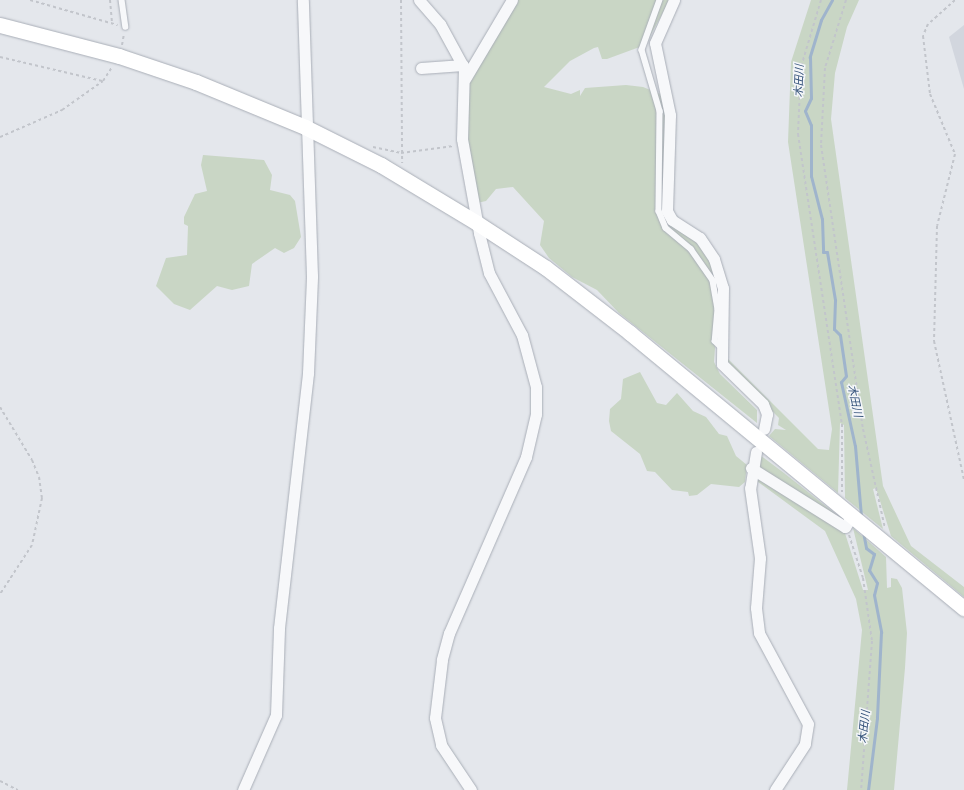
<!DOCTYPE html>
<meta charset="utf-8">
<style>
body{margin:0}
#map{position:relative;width:964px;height:790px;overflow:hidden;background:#e4e7ec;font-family:Signika,"Noto Sans JP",sans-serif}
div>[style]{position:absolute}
.built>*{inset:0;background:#d2d6de}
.green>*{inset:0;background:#c9d6c5}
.stream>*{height:3px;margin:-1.5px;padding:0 1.5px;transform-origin:1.5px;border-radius:1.5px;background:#9fb4cc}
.path>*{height:2px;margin-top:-1px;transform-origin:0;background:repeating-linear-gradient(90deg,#c2c5cb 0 3px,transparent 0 6px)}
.roads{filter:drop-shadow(0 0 1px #a9aeb7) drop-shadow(0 0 1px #a9aeb7)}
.lane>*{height:5.5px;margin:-2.75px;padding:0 2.75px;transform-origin:2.75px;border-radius:2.75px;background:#f7f8fa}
.street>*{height:11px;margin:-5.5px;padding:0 5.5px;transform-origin:5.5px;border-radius:5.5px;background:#f7f8fa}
.secondary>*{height:15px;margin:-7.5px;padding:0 7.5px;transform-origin:7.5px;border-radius:7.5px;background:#fff}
span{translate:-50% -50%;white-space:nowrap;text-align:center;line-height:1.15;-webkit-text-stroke:3px #f4f6f9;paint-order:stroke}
.water-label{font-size:11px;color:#34527a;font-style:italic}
</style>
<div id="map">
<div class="built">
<i style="clip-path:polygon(964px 25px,964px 89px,949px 37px)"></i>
</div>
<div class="green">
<i style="clip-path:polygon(514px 0,670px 0,645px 45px,607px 59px,602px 59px,598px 47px,594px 48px,570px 61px,544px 87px,571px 94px,580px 90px,580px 96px,585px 88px,626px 85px,643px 87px,665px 96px,668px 192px,657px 215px,667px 224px,684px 229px,721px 267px,714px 362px,720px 374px,757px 410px,757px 423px,619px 313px,597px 290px,572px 277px,549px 258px,540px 245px,544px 221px,513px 187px,496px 189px,486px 201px,477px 203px,467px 157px,468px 80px)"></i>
<i style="clip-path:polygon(811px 0,859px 0,847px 27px,835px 73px,831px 119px,883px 486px,911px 546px,964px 587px,964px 597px,891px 536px,876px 488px,873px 489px,883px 529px,845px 498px,844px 425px,840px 423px,838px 493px,769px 436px,775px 429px,786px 430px,778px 425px,779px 418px,727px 365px,726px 357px,818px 449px,829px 450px,832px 429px,788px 142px,791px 62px)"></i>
<i style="clip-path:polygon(203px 155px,264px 160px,272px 175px,270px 190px,290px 195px,295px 201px,301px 237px,294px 248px,284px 253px,275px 248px,252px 264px,249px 286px,232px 290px,217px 286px,190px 310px,174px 304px,156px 286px,166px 258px,187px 255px,188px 226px,184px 224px,184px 217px,195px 194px,207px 191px,201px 165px)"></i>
<i style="clip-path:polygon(640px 372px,657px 403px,666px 405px,677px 393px,693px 411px,706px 417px,719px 434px,727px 436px,736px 456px,747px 465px,745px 482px,739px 487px,711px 484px,697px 495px,689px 496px,688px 492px,672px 490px,655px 472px,647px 471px,640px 454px,611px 431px,609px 421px,610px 409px,621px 399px,623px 379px)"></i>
<i style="clip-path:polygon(760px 455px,784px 473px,842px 519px,759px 467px)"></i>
<i style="clip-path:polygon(754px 474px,844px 530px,863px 590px,868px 590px,853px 528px,886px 557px,887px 588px,891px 587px,891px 578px,897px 579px,902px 588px,907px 633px,905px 668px,894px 790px,847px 790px,862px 630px,856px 599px,825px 531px,754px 479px)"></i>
</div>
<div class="stream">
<i style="left:832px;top:0;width:23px;rotate:119deg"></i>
<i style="left:821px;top:20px;width:39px;rotate:107deg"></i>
<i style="left:810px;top:57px;width:41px;rotate:88.6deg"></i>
<i style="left:811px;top:98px;width:14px;rotate:115deg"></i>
<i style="left:805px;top:111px;width:15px;rotate:67deg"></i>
<i style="left:811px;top:125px;width:51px;rotate:90deg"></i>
<i style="left:811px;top:176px;width:44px;rotate:75.7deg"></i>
<i style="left:822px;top:219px;width:33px;rotate:88deg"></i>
<i style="left:823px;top:252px;width:4px"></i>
<i style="left:827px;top:252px;width:49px;rotate:80.5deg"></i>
<i style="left:835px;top:300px;width:29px;rotate:92deg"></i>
<i style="left:834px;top:329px;width:8px;rotate:45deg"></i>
<i style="left:840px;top:335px;width:41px;rotate:81.7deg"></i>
<i style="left:846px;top:376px;width:8px;rotate:130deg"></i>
<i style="left:841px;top:382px;width:66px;rotate:77.7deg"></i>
<i style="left:855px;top:446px;width:70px;rotate:85.1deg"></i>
<i style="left:863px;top:532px;width:16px;rotate:79deg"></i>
<i style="left:866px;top:548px;width:10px;rotate:37deg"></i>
<i style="left:874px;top:554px;width:17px;rotate:107deg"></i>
<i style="left:869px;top:570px;width:15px;rotate:58deg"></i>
<i style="left:877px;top:583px;width:12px;rotate:104deg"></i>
<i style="left:874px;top:595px;width:38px;rotate:79deg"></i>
<i style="left:881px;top:632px;width:86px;rotate:92.7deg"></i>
<i style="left:877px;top:718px;width:73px;rotate:97.1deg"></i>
</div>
<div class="path">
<i style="left:30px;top:0;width:91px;rotate:15.9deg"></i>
<i style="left:110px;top:0;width:24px;rotate:85deg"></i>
<i style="left:401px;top:0;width:163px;rotate:89.6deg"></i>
<i style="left:821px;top:0;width:70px;rotate:106.6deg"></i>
<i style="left:801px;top:67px;width:67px;rotate:92.6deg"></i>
<i style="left:798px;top:134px;width:293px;rotate:81.4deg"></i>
<i style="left:842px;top:424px;width:68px;rotate:90deg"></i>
<i style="left:846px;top:0;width:71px;rotate:107.2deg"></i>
<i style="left:825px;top:68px;width:77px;rotate:93deg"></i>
<i style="left:821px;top:145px;width:287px;rotate:81.6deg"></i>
<i style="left:863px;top:429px;width:101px;rotate:77.5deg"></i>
<i style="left:955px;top:0;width:36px;rotate:138deg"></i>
<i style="left:928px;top:24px;width:13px;rotate:113deg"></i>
<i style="left:923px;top:36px;width:58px;rotate:83.1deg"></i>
<i style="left:930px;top:94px;width:65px;rotate:67.4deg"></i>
<i style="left:955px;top:154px;width:74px;rotate:104deg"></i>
<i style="left:937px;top:226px;width:115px;rotate:91.5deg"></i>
<i style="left:934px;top:341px;width:142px;rotate:77.8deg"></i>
<i style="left:122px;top:45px;width:11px;rotate:-80deg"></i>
<i style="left:0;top:57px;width:105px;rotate:13.2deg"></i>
<i style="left:0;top:137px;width:68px;rotate:-23.5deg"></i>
<i style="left:62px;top:110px;width:50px;rotate:-35.3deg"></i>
<i style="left:103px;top:81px;width:17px;rotate:-57deg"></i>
<i style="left:373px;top:147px;width:29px;rotate:12deg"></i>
<i style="left:401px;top:153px;width:53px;rotate:-7.5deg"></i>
<i style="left:0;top:407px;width:62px;rotate:58.9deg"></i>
<i style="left:32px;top:460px;width:18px;rotate:68deg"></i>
<i style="left:39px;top:477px;width:21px;rotate:82deg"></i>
<i style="left:42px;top:498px;width:48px;rotate:102deg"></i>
<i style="left:32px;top:545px;width:59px;rotate:123.1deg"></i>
<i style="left:849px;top:535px;width:45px;rotate:72deg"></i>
<i style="left:863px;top:578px;width:64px;rotate:81.9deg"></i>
<i style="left:872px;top:641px;width:149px;rotate:94.2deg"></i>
<i style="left:0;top:781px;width:20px;rotate:27deg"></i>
</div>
<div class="roads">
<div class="lane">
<i style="left:122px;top:0;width:27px;rotate:82deg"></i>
<i style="left:660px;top:0;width:53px;rotate:109.8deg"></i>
<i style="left:642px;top:50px;width:64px;rotate:73.6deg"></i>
<i style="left:660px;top:111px;width:100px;rotate:90.6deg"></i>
<i style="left:659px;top:211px;width:18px;rotate:68deg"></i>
<i style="left:666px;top:228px;width:33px;rotate:40deg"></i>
<i style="left:691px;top:249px;width:39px;rotate:55deg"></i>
<i style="left:713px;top:281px;width:28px;rotate:80deg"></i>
<i style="left:718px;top:309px;width:32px;rotate:95deg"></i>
<i style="left:715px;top:341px;width:7px;rotate:45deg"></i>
</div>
<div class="street">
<i style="left:419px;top:0;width:32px;rotate:49deg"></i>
<i style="left:440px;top:24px;width:50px;rotate:61.4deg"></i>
<i style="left:464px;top:68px;width:71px;rotate:91.6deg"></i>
<i style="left:462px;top:139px;width:96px;rotate:79.7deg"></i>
<i style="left:479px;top:233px;width:41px;rotate:76deg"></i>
<i style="left:489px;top:273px;width:70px;rotate:62deg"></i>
<i style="left:522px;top:335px;width:54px;rotate:74.9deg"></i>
<i style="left:536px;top:387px;width:27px;rotate:90deg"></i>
<i style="left:536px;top:414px;width:44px;rotate:103.1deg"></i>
<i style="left:526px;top:457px;width:192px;rotate:113.6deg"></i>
<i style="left:449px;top:633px;width:28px;rotate:105deg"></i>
<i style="left:442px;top:660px;width:58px;rotate:96.9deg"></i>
<i style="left:435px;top:718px;width:28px;rotate:77deg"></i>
<i style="left:441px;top:745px;width:54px;rotate:56.3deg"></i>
<i style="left:674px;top:0;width:47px;rotate:113.8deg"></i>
<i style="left:655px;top:43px;width:74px;rotate:78.2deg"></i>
<i style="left:670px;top:115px;width:96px;rotate:91.8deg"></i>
<i style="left:667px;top:211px;width:10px;rotate:61deg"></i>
<i style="left:672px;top:220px;width:33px;rotate:33deg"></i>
<i style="left:700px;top:238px;width:25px;rotate:56deg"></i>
<i style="left:714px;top:259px;width:30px;rotate:73deg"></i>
<i style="left:723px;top:288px;width:76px;rotate:90.8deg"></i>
<i style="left:722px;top:364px;width:57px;rotate:44.3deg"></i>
<i style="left:763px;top:404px;width:11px;rotate:68deg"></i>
<i style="left:767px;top:414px;width:15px;rotate:101deg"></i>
<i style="left:421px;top:68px;width:42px;rotate:-4.1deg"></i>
<i style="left:465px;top:79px;width:92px;rotate:-59.3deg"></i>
<i style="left:756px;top:452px;width:36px;rotate:99deg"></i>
<i style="left:750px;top:488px;width:71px;rotate:81.9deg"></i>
<i style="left:760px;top:558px;width:50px;rotate:94.6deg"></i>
<i style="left:756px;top:608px;width:25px;rotate:83deg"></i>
<i style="left:759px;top:633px;width:103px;rotate:61.7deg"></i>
<i style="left:808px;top:724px;width:20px;rotate:99deg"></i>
<i style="left:805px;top:744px;width:55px;rotate:123.1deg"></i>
<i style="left:751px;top:468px;width:111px;rotate:32.1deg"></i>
<i style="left:845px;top:527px;width:13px;rotate:-58deg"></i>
<i style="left:243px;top:790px;width:82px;rotate:-66.3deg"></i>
<i style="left:276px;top:715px;width:87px;rotate:-88deg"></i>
<i style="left:279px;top:628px;width:257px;rotate:-83.5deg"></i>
<i style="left:308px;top:373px;width:97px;rotate:-87.6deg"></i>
<i style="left:312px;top:276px;width:276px;rotate:-91.9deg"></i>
</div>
<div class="secondary">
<i style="left:0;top:25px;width:123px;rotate:14.6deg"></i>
<i style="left:119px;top:56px;width:81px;rotate:18.7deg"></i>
<i style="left:196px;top:82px;width:118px;rotate:22.4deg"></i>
<i style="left:305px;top:127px;width:85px;rotate:26.6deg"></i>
<i style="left:381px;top:165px;width:112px;rotate:31.1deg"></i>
<i style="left:477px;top:223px;width:82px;rotate:33.1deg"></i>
<i style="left:546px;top:268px;width:106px;rotate:37.7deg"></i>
<i style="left:630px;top:333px;width:433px;rotate:39.5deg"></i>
</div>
</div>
<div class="water-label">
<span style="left:800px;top:81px;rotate:-88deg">木田川</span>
<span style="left:854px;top:401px;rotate:78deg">木田川</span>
<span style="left:865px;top:727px;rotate:-84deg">木田川</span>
</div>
</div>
